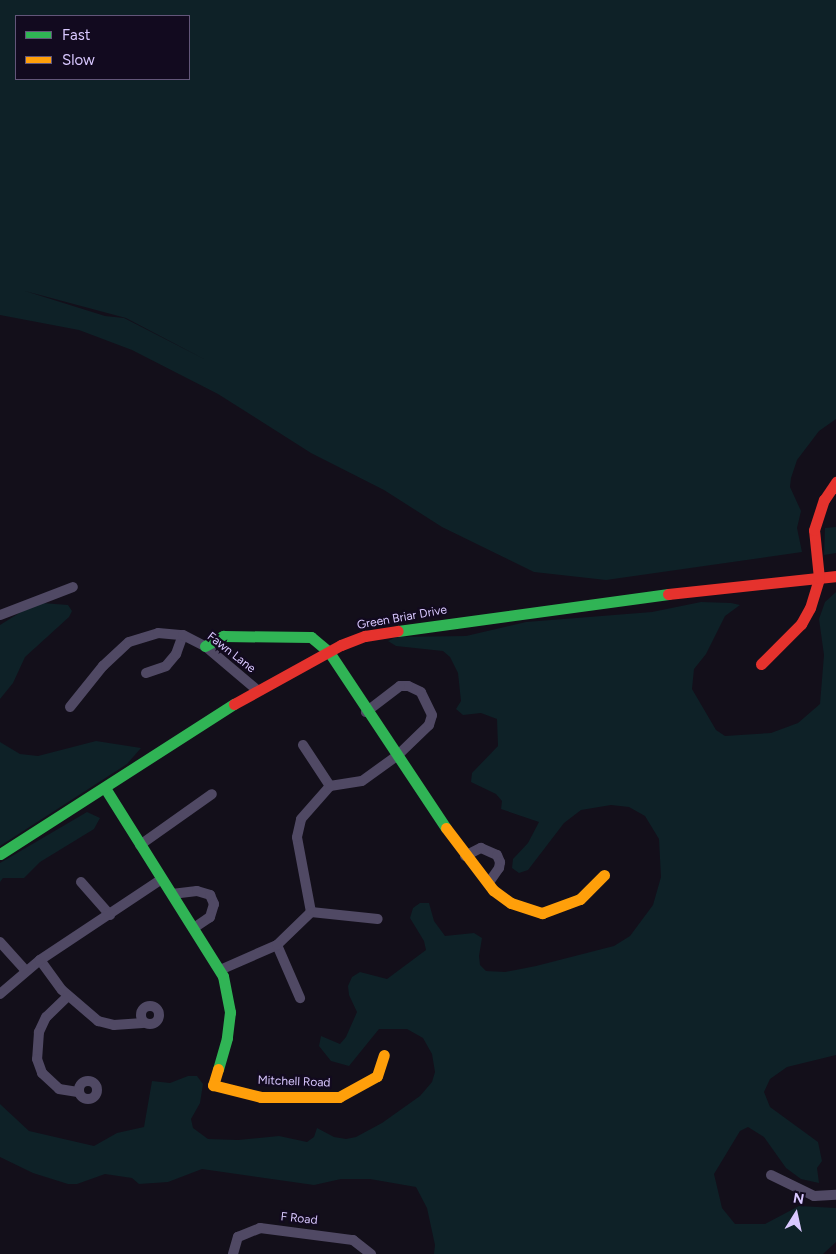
<!DOCTYPE html>
<style>
body{margin:0}
#map{position:relative;width:836px;height:1254px;overflow:hidden;background:#130f1a;font-family:Figtree,sans-serif}
div>[style]{position:absolute}
.green>*{inset:0;background:#0e2127}
.street>*{height:10px;margin:-5px;padding:0 5px;transform-origin:5px;border-radius:5px;background:#504964}
.street>.ring{margin:-5px;padding:0;box-sizing:content-box;background:none;border:10px solid #504964;border-radius:50%}
.fast>*{height:11px;margin:-5.5px;padding:0 5.5px;transform-origin:5.5px;border-radius:5.5px;background:#30b455}
.slow>*{height:11px;margin:-5.5px;padding:0 5.5px;transform-origin:5.5px;border-radius:5.5px;background:#ff9f0a}
.jam>*{height:11px;margin:-5.5px;padding:0 5.5px;transform-origin:5.5px;border-radius:5.5px;background:#e5322d}
span{translate:-50% -50%;white-space:nowrap;text-align:center;line-height:1.15;-webkit-text-stroke:4.5px #120a1f;paint-order:stroke}
.street-label{font-size:12px;color:#d9c8ff}
.legend{position:absolute;left:15px;top:15px;width:175px;height:65px;box-sizing:border-box;background:#120a1f;border:1px solid #625679;margin:0;padding:6px 9px;list-style:none;font-size:15px;color:#d9c8ff}
.legend li{display:flex;align-items:center;gap:10px;height:25px}
.legend b{width:25px;border:1px solid #625679}
.north{position:absolute;left:771px;top:1189px;width:50px;height:50px;-webkit-text-stroke:4px #120a1f;paint-order:stroke;rotate:10deg;font-size:14px;font-weight:700;line-height:20px;text-align:center;color:#d9c8ff}
.north::after{content:'';display:block;margin:auto;width:18px;height:22px;background:#d9c8ff;clip-path:polygon(50% 0,100% 100%,50% 72%,0 100%)}
</style>
<div id="map">
<div class="green">
<i style="clip-path:polygon(evenodd,0 0,836px 0,836px 419px,819px 431px,797px 460px,791px 478px,790px 487px,801px 511px,797px 528px,802px 552px,606px 580px,534px 572px,442px 527px,384px 490px,311px 453px,218px 394px,132px 350px,79px 330px,0 315px,0 0,16px 16px,189px 16px,189px 79px,16px 79px,16px 16px,0 0,25px 291px,126px 318px,206px 360px,124px 318px,105px 316px,25px 291px)"></i>
<i style="clip-path:polygon(836px 527px,836px 553px,824px 555px,825px 528px)"></i>
<i style="clip-path:polygon(836px 592px,836px 1055px,787px 1067px,770px 1079px,764px 1092px,770px 1107px,818px 1142px,822px 1161px,817px 1168px,819px 1183px,801px 1179px,786px 1168px,764px 1137px,748px 1127px,740px 1131px,714px 1174px,722px 1208px,735px 1224px,765px 1224px,799px 1206px,836px 1208px,836px 1242px,823px 1254px,434px 1254px,435px 1245px,427px 1208px,416px 1187px,370px 1179px,341px 1179px,314px 1185px,202px 1169px,168px 1182px,139px 1184px,132px 1178px,105px 1174px,77px 1184px,68px 1184px,33px 1173px,0 1157px,0 1104px,29px 1131px,94px 1146px,117px 1133px,144px 1127px,152px 1081px,170px 1083px,188px 1076px,197px 1076px,203px 1084px,200px 1103px,191px 1119px,193px 1128px,208px 1139px,238px 1140px,279px 1136px,307px 1142px,314px 1137px,317px 1128px,334px 1137px,346px 1139px,356px 1137px,382px 1123px,420px 1096px,432px 1082px,435px 1072px,432px 1054px,423px 1038px,407px 1029px,379px 1029px,349px 1066px,331px 1061px,319px 1046px,321px 1036px,340px 1044px,346px 1037px,357px 1012px,349px 995px,348px 986px,352px 977px,360px 972px,387px 979px,426px 950px,424px 941px,410px 918px,413px 908px,420px 903px,429px 903px,434px 921px,445px 936px,474px 933px,482px 938px,479px 956px,480px 965px,486px 971px,505px 972px,536px 966px,614px 946px,630px 936px,653px 905px,661px 877px,659px 839px,645px 816px,629px 807px,611px 805px,581px 810px,564px 823px,528px 870px,519px 873px,512px 868px,513px 859px,528px 843px,539px 822px,501px 809px,502px 801px,496px 794px,471px 782px,472px 773px,498px 746px,497px 719px,481px 713px,463px 715px,456px 709px,461px 701px,458px 673px,450px 657px,443px 651px,396px 646px,388px 641px,396px 637px,466px 636px,526px 622px,652px 612px,701px 602px,731px 603px,740px 605px,725px 616px,706px 654px,694px 669px,692px 689px,716px 730px,725px 736px,771px 733px,798px 723px,820px 704px,824px 655px,819px 619px,825px 602px)"></i>
<i style="clip-path:polygon(42px 603px,68px 605px,72px 611px,69px 617px,25px 657px,13px 683px,0 699px,0 625px,32px 605px)"></i>
<i style="clip-path:polygon(96px 741px,141px 748px,127px 764px,0 846px,0 742px,20px 754px,38px 756px)"></i>
<i style="clip-path:polygon(87px 812px,100px 818px,94px 829px,40px 862px,24px 878px,3px 878px,0 882px,0 863px)"></i>
</div>
<div class="street">
<i style="left:0;top:615px;width:78px;rotate:-21deg"></i>
<i style="left:146px;top:673px;width:21px;rotate:-19deg"></i>
<i style="left:166px;top:666px;width:16px;rotate:-50deg"></i>
<i style="left:176px;top:654px;width:20px;rotate:-70deg"></i>
<i style="left:70px;top:707px;width:53px;rotate:-51.2deg"></i>
<i style="left:103px;top:666px;width:35px;rotate:-43deg"></i>
<i style="left:129px;top:642px;width:30px;rotate:-17deg"></i>
<i style="left:158px;top:633px;width:25px;rotate:5deg"></i>
<i style="left:183px;top:635px;width:25px;rotate:27deg"></i>
<i style="left:205px;top:646px;width:68px;rotate:40.2deg"></i>
<i style="left:303px;top:745px;width:49px;rotate:56.6deg"></i>
<i style="left:140px;top:845px;width:88px;rotate:-35.3deg"></i>
<i style="left:465px;top:856px;width:18px;rotate:-27deg"></i>
<i style="left:481px;top:848px;width:17px;rotate:24deg"></i>
<i style="left:497px;top:855px;width:8px;rotate:67deg"></i>
<i style="left:500px;top:862px;width:6px;rotate:99deg"></i>
<i style="left:499px;top:868px;width:19px;rotate:125deg"></i>
<i style="left:81px;top:882px;width:44px;rotate:48.7deg"></i>
<i style="left:172px;top:894px;width:25px;rotate:-7deg"></i>
<i style="left:197px;top:891px;width:14px;rotate:17deg"></i>
<i style="left:210px;top:895px;width:10px;rotate:66deg"></i>
<i style="left:214px;top:904px;width:14px;rotate:107deg"></i>
<i style="left:210px;top:917px;width:18px;rotate:146deg"></i>
<i style="left:311px;top:912px;width:76px;rotate:-100.6deg"></i>
<i style="left:297px;top:837px;width:18px;rotate:-77deg"></i>
<i style="left:301px;top:819px;width:44px;rotate:-48.7deg"></i>
<i style="left:330px;top:786px;width:32px;rotate:-9deg"></i>
<i style="left:362px;top:781px;width:44px;rotate:-35.8deg"></i>
<i style="left:398px;top:755px;width:43px;rotate:-44.1deg"></i>
<i style="left:429px;top:725px;width:10px;rotate:-73deg"></i>
<i style="left:432px;top:715px;width:25px;rotate:-116deg"></i>
<i style="left:421px;top:692px;width:14px;rotate:-155deg"></i>
<i style="left:408px;top:686px;width:8px;rotate:180deg"></i>
<i style="left:400px;top:686px;width:43px;rotate:142.6deg"></i>
<i style="left:0;top:942px;width:39px;rotate:48deg"></i>
<i style="left:277px;top:945px;width:58px;rotate:66.5deg"></i>
<i style="left:40px;top:960px;width:37px;rotate:54deg"></i>
<i style="left:62px;top:990px;width:48px;rotate:40.7deg"></i>
<i style="left:98px;top:1021px;width:16px;rotate:14deg"></i>
<i style="left:114px;top:1025px;width:29px;rotate:-4deg"></i>
<i style="left:220px;top:970px;width:62px;rotate:-23.7deg"></i>
<i style="left:277px;top:945px;width:47px;rotate:-44.1deg"></i>
<i style="left:311px;top:912px;width:67px;rotate:6deg"></i>
<i style="left:0;top:994px;width:52px;rotate:-40.4deg"></i>
<i style="left:40px;top:960px;width:146px;rotate:-33.6deg"></i>
<i style="left:68px;top:996px;width:30px;rotate:136deg"></i>
<i style="left:46px;top:1017px;width:17px;rotate:115deg"></i>
<i style="left:39px;top:1032px;width:27px;rotate:94deg"></i>
<i style="left:37px;top:1059px;width:15px;rotate:70deg"></i>
<i style="left:42px;top:1073px;width:23px;rotate:43deg"></i>
<i style="left:59px;top:1089px;width:19px;rotate:9deg"></i>
<i class="ring" style="left:141px;top:1006px;width:8px;height:8px"></i>
<i class="ring" style="left:79px;top:1081px;width:8px;height:8px"></i>
<i style="left:771px;top:1175px;width:48px;rotate:26deg"></i>
<i style="left:814px;top:1196px;width:22px;rotate:-3deg"></i>
<i style="left:233px;top:1254px;width:18px;rotate:-74deg"></i>
<i style="left:238px;top:1237px;width:24px;rotate:-22deg"></i>
<i style="left:260px;top:1228px;width:94px;rotate:7.4deg"></i>
<i style="left:353px;top:1240px;width:23px;rotate:38deg"></i>
</div>
<div class="fast">
<i style="left:398px;top:631px;width:273px;rotate:-7.8deg"></i>
<i style="left:205px;top:646px;width:21px;rotate:-29deg"></i>
<i style="left:223px;top:636px;width:88px;rotate:0.7deg"></i>
<i style="left:311px;top:637px;width:23px;rotate:40deg"></i>
<i style="left:329px;top:652px;width:211px;rotate:56.4deg"></i>
<i style="left:105px;top:788px;width:222px;rotate:57.9deg"></i>
<i style="left:223px;top:976px;width:37px;rotate:79deg"></i>
<i style="left:230px;top:1012px;width:26px;rotate:97deg"></i>
<i style="left:227px;top:1038px;width:32px;rotate:106deg"></i>
<i style="left:0;top:854px;width:278px;rotate:-32.7deg"></i>
</div>
<div class="slow">
<i style="left:446px;top:828px;width:78px;rotate:52.8deg"></i>
<i style="left:493px;top:890px;width:22px;rotate:36deg"></i>
<i style="left:511px;top:903px;width:33px;rotate:18deg"></i>
<i style="left:542px;top:913px;width:40px;rotate:-20.2deg"></i>
<i style="left:580px;top:899px;width:34px;rotate:-45deg"></i>
<i style="left:218px;top:1069px;width:17px;rotate:107deg"></i>
<i style="left:213px;top:1085px;width:49px;rotate:14deg"></i>
<i style="left:261px;top:1097px;width:78px"></i>
<i style="left:339px;top:1097px;width:43px;rotate:-28.9deg"></i>
<i style="left:377px;top:1076px;width:22px;rotate:-72deg"></i>
</div>
<div class="jam">
<i style="left:668px;top:594px;width:169px;rotate:-6.1deg"></i>
<i style="left:761px;top:664px;width:57px;rotate:-45deg"></i>
<i style="left:801px;top:624px;width:18px;rotate:-61deg"></i>
<i style="left:810px;top:608px;width:31px;rotate:-73deg"></i>
<i style="left:819px;top:578px;width:48px;rotate:-95.9deg"></i>
<i style="left:814px;top:530px;width:32px;rotate:-72deg"></i>
<i style="left:824px;top:500px;width:22px;rotate:-56deg"></i>
<i style="left:234px;top:704px;width:122px;rotate:-28.9deg"></i>
<i style="left:341px;top:645px;width:26px;rotate:-21deg"></i>
<i style="left:365px;top:636px;width:33px;rotate:-9deg"></i>
</div>
<div class="street-label">
<span style="left:402px;top:618px;rotate:-10deg">Green Briar Drive</span>
<span style="left:231px;top:653px;rotate:38deg">Fawn Lane</span>
<span style="left:294px;top:1082px;rotate:2deg">Mitchell Road</span>
<span style="left:299px;top:1219px;rotate:6deg">F Road</span>
</div>
<ul class="legend">
<li><b style="height:6px;background:#30b455"></b>Fast</li>
<li><b style="height:6px;background:#ff9f0a"></b>Slow</li>
</ul>
<div class="north">N</div>
</div>
